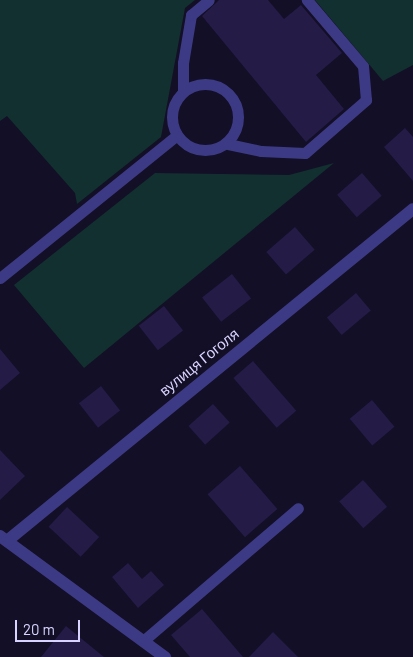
<!DOCTYPE html>
<meta charset="utf-8">
<style>
body{margin:0}
#map{position:relative;width:413px;height:657px;overflow:hidden;background:#130f26;font-family:Barlow,sans-serif}
div>[style]{position:absolute}
.green>*{inset:0;background:#12302f}
.building>*{inset:0;background:#241b47;transform-origin:0 0}
.lane>*{height:11px;margin:-5.5px;padding:0 5.5px;transform-origin:5.5px;border-radius:5.5px;background:#3d3a85}
.lane>.ring{margin:-5.5px;padding:0;box-sizing:content-box;background:none;border:11px solid #3d3a85;border-radius:50%}
.street>*{height:12px;margin:-6px;padding:0 6px;transform-origin:6px;border-radius:6px;background:#3d3a85}
span{translate:-50% -50%;white-space:nowrap;text-align:center;line-height:1.15;-webkit-text-stroke:4px #130f26;paint-order:stroke}
.street-label{font-size:15px;color:#d9d4ff}
.scale{position:absolute;left:15px;top:620px;width:65px;height:22px;box-sizing:border-box;border:2px solid #d9d4ff;border-top:0;padding-left:6px;font-size:15px;line-height:18px;white-space:nowrap;color:#d9d4ff;-webkit-text-stroke:4px #130f26;paint-order:stroke}
</style>
<div id="map">
<div class="green">
<i style="clip-path:polygon(0 0,195px 0,185px 8px,161px 137px,77px 204px,75px 193px,7px 116px,0 121px)"></i>
<i style="clip-path:polygon(315px 0,413px 0,413px 65px,383px 81px)"></i>
<i style="clip-path:polygon(334px 163px,84px 368px,14px 285px,155px 173px,289px 175px)"></i>
</div>
<div class="building">
<i style="clip-path:polygon(219px 0,268px 0,284px 19px,301px 5px,342px 53px,316px 75px,344px 109px,306px 142px,202px 16px)"></i>
<i style="clip-path:polygon(405px 128px,413px 137px,413px 181px,384px 147px)"></i>
<i style="left:362px;top:173px;width:30px;height:33px;rotate:49deg"></i>
<i style="left:295px;top:227px;width:30px;height:38px;rotate:49deg"></i>
<i style="left:232px;top:274px;width:31px;height:38px;rotate:52deg"></i>
<i style="left:356px;top:293px;width:23px;height:38px;rotate:50deg"></i>
<i style="left:164px;top:306px;width:31px;height:32px;rotate:52deg"></i>
<i style="clip-path:polygon(0 349px,20px 373px,0 390px)"></i>
<i style="left:253px;top:361px;width:66px;height:26px;rotate:49deg"></i>
<i style="left:101px;top:386px;width:31px;height:28px;rotate:52deg"></i>
<i style="left:372px;top:400px;width:35px;height:29px;rotate:50deg"></i>
<i style="left:213px;top:404px;width:25px;height:33px;rotate:48deg"></i>
<i style="clip-path:polygon(0 450px,25px 476px,0 500px)"></i>
<i style="left:240px;top:466px;width:57px;height:43px;rotate:49deg"></i>
<i style="left:363px;top:480px;width:36px;height:32px;rotate:48deg"></i>
<i style="left:67px;top:507px;width:44px;height:27px;rotate:43deg"></i>
<i style="clip-path:polygon(128px 563px,142px 579px,151px 571px,164px 585px,138px 608px,112px 577px)"></i>
<i style="clip-path:polygon(202px 609px,243px 657px,190px 657px,171px 635px)"></i>
<i style="clip-path:polygon(66px 626px,104px 657px,41px 657px)"></i>
<i style="clip-path:polygon(273px 632px,298px 657px,249px 657px)"></i>
</div>
<div class="lane">
<i class="ring" style="left:172px;top:84px;width:55px;height:55px"></i>
<i style="left:183px;top:90px;width:27px;rotate:-90deg"></i>
<i style="left:183px;top:63px;width:49px;rotate:-80.5deg"></i>
<i style="left:191px;top:15px;width:23px;rotate:-40deg"></i>
<i style="left:228px;top:144px;width:34px;rotate:12deg"></i>
<i style="left:261px;top:151px;width:44px;rotate:2.6deg"></i>
<i style="left:305px;top:153px;width:81px;rotate:-41deg"></i>
<i style="left:366px;top:100px;width:34px;rotate:-95deg"></i>
<i style="left:363px;top:66px;width:87px;rotate:-130.3deg"></i>
<i style="left:0;top:278px;width:226px;rotate:-38.9deg"></i>
<i style="left:143px;top:641px;width:204px;rotate:-40.6deg"></i>
</div>
<div class="street">
<i style="left:0;top:536px;width:205px;rotate:36.3deg"></i>
<i style="left:7px;top:541px;width:524px;rotate:-39.27deg"></i>
</div>
<div class="street-label">
<span style="left:199px;top:362px;rotate:-39deg">вулиця Гоголя</span>
</div>
<div class="scale">20 m</div>
</div>
